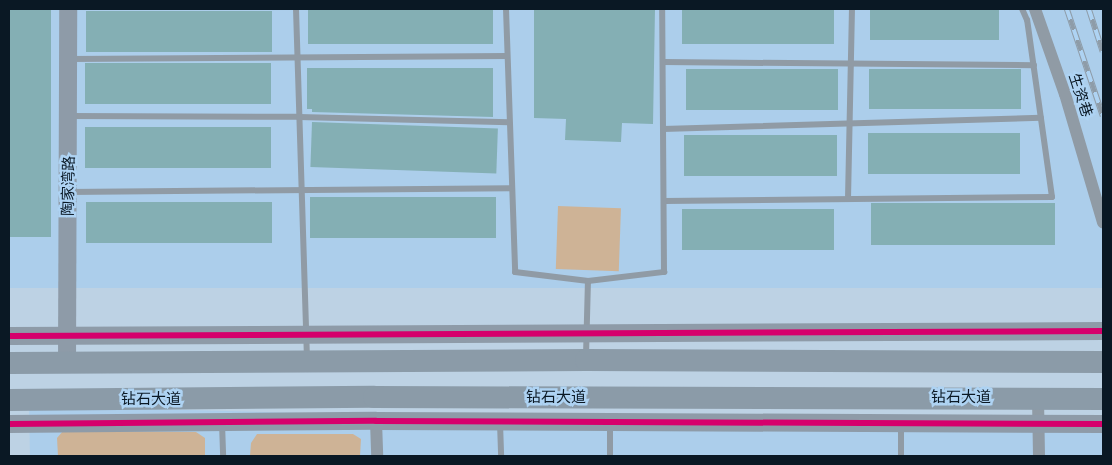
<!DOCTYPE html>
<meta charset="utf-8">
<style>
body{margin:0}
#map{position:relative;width:1112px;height:465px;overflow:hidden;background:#bdd2e4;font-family:"Titillium Web","Noto Sans SC",sans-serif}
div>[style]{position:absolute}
.built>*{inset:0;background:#acceeb;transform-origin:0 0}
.green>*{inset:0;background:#ceb396;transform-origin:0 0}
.building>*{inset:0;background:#84afb4;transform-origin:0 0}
.lane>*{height:6px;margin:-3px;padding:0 3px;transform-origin:3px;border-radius:3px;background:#909ba5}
.street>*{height:12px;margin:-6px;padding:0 6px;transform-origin:6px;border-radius:6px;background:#909ba5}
.secondary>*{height:18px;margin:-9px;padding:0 9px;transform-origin:9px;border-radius:9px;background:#8e9ba8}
.highway>*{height:22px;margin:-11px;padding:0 11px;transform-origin:11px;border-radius:11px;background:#8b9ba8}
.rail>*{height:5.5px;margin-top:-2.75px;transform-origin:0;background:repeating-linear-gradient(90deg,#aed3f3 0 11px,#8e9ca8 0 22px);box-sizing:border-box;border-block:1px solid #8e9ca8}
.cycleway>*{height:6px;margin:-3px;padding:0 3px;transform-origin:3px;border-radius:3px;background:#d6006c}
span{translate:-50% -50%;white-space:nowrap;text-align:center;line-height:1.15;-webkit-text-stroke:5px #aed3f3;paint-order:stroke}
.street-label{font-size:15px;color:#0a1824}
.frame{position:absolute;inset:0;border:10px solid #0a1824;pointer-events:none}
</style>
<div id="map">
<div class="built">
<i style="left:9px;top:9px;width:1094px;height:279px"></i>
<i style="clip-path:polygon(29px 406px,1103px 433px,1103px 456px,30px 456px)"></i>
</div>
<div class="green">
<i style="left:558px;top:206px;width:63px;height:63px;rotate:2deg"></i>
<i style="clip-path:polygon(63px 431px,196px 432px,205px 438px,205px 456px,58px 456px,57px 438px)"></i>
<i style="clip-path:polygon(257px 434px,353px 434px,361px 439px,360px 456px,250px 456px,251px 443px)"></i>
</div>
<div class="building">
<i style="left:10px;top:9px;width:41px;height:228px"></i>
<i style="left:308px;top:9px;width:185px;height:35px"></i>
<i style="clip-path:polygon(534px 9px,655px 9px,653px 124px,622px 123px,621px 142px,565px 140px,566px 119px,534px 118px)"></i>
<i style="left:682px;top:9px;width:152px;height:35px"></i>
<i style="left:870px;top:9px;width:129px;height:31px"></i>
<i style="left:272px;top:11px;width:41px;height:186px;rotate:90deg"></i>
<i style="left:271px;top:63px;width:41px;height:186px;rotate:90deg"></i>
<i style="clip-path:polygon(307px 68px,493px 68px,493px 117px,312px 112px,312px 109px,307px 109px)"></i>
<i style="left:686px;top:69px;width:152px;height:41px"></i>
<i style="left:869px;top:69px;width:152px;height:40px"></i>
<i style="left:312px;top:122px;width:186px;height:45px;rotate:2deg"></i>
<i style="left:271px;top:127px;width:41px;height:186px;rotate:90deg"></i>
<i style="left:868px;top:133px;width:152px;height:41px"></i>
<i style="left:684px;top:135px;width:153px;height:41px"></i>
<i style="left:310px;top:197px;width:186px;height:41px"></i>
<i style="left:272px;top:202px;width:41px;height:186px;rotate:90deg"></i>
<i style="left:1055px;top:203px;width:42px;height:184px;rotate:90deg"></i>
<i style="left:682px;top:209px;width:152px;height:41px"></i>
</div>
<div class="lane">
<i style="left:296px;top:9px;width:348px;rotate:88.2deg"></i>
<i style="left:506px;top:9px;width:263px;rotate:88deg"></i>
<i style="left:515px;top:272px;width:74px;rotate:7deg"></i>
<i style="left:70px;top:59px;width:437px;rotate:-0.4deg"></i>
<i style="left:663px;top:62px;width:371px;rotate:0.5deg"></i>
<i style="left:69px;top:116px;width:230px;rotate:0.2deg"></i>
<i style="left:299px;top:117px;width:210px;rotate:1.4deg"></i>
<i style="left:663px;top:129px;width:378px;rotate:-1.7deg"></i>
<i style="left:68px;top:192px;width:444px;rotate:-0.5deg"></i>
<i style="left:848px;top:199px;width:190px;rotate:-88.8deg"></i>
<i style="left:664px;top:201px;width:388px;rotate:-0.6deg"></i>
<i style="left:1052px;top:197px;width:179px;rotate:-98deg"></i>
<i style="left:1027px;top:20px;width:12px;rotate:-114deg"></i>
<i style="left:586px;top:356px;width:75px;rotate:-88.5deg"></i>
<i style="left:588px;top:281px;width:77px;rotate:-6.8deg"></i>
<i style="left:664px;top:272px;width:263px;rotate:-90.4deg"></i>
<i style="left:222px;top:423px;width:33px;rotate:88deg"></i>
<i style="left:500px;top:423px;width:33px;rotate:88deg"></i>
<i style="left:901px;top:425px;width:31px;rotate:90deg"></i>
<i style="left:610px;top:456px;width:33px;rotate:-90deg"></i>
</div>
<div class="street">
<i style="left:1035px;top:9px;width:90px;rotate:70.6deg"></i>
<i style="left:1065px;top:94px;width:134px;rotate:73.5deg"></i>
<i style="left:1038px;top:398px;width:58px;rotate:89deg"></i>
<i style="left:376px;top:421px;width:35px;rotate:88deg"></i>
</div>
<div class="secondary">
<i style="left:9px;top:336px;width:1094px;rotate:-0.26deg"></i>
<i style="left:67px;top:363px;width:354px;rotate:-89.8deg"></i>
<i style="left:9px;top:424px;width:367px;rotate:-0.5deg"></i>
<i style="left:376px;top:421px;width:727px;rotate:0.24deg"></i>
</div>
<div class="highway">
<i style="left:9px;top:363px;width:577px;rotate:-0.3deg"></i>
<i style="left:586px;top:360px;width:517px;rotate:0.22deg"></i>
<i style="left:9px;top:400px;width:365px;rotate:-0.5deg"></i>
<i style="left:374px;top:397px;width:729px;rotate:0.16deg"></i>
</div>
<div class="rail">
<i style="left:1067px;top:9px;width:113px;rotate:71.4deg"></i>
<i style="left:1089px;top:9px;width:45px;rotate:72deg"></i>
</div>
<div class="cycleway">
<i style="left:9px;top:336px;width:1094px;rotate:-0.26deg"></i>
<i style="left:9px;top:424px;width:367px;rotate:-0.5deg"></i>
<i style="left:376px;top:421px;width:727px;rotate:0.24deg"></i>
</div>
<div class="street-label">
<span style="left:1081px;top:95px;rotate:72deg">生资巷</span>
<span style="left:68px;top:186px;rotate:-89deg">陶家湾路</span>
<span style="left:556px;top:397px">钻石大道</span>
<span style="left:961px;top:397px">钻石大道</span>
<span style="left:151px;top:399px">钻石大道</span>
</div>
<div class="frame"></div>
</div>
